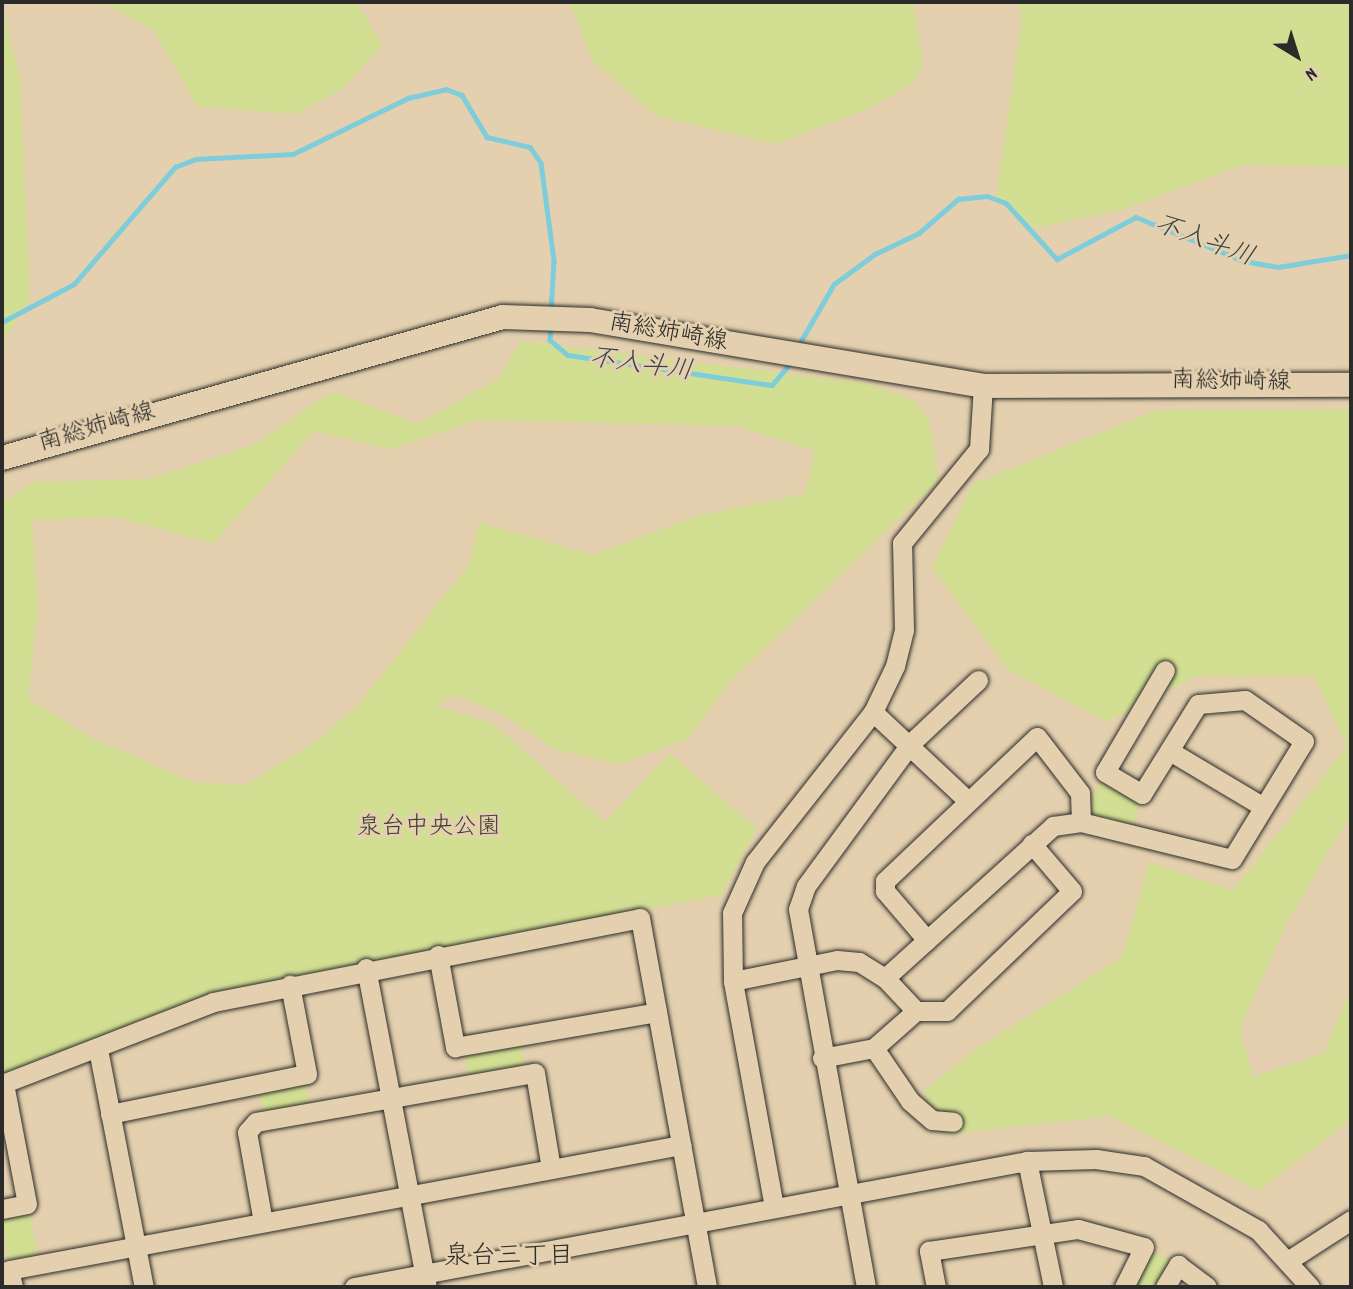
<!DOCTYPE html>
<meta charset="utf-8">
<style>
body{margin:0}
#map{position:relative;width:1353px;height:1289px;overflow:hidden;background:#e4d0ae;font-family:Dekko,"Klee One",sans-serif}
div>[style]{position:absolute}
.green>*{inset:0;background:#d2df92;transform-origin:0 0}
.stream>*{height:4.5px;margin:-2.25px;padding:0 2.25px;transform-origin:2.25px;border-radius:2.25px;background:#7ecdda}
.roads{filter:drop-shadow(0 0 2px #2b2b2b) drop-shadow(0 0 2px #2b2b2b)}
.minor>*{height:19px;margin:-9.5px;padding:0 9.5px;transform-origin:9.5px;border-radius:9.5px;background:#e4d0ae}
.major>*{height:24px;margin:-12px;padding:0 12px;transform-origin:12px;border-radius:12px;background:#e4d0ae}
span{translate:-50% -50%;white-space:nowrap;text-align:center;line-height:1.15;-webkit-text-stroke:6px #e4d0ae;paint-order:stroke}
.street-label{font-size:24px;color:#2b2b2b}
.park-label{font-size:24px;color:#3c3d35}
.water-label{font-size:26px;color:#374345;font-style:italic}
.neighbourhood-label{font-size:26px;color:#2b2b2b}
.frame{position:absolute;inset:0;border:4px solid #2b2b2b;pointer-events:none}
.north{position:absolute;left:1262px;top:21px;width:70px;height:70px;-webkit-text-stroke:5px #e4d0ae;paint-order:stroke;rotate:142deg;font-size:19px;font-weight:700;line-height:28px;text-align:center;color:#2b2b2b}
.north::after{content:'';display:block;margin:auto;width:24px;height:32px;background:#2b2b2b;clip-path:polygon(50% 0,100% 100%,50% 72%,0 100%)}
</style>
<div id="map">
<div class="green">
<i style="clip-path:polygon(102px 2px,356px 2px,382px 45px,344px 88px,295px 114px,197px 106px,154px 31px)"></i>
<i style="clip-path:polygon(569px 2px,913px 2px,923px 65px,912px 83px,868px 109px,776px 144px,656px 116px,594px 62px)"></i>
<i style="clip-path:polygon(1018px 2px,1351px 2px,1351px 167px,1243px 165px,1124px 209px,1036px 228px,996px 200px,1022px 17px)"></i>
<i style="clip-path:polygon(2px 4px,20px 80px,30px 299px,2px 343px)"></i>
<i style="clip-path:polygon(evenodd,521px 341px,870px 384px,915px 401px,929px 420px,939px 480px,730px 682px,686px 740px,619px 764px,557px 750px,498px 712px,454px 695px,437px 706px,492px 723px,605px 822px,670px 753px,757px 829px,721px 895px,231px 989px,2px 1078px,2px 503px,33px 482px,150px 479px,253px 445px,333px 391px,417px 424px,498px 379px,521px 341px,478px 420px,737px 426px,815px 451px,805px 494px,697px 516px,592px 555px,479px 522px,470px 563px,360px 703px,322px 737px,246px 785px,193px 782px,92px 738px,28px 698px,38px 610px,32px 520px,114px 517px,214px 543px,314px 431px,389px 449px,478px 420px)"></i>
<i style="clip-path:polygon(1351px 409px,1351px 814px,1288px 920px,1240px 1029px,1253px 1077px,1325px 1053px,1351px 986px,1351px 1119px,1259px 1191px,1109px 1116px,943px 1135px,923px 1092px,976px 1049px,1122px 957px,1149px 862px,1233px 890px,1347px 747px,1314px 676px,1196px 676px,1107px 722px,1007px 669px,932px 567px,973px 484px,1157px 410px)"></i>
<i style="clip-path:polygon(1105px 772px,1142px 794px,1131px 834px,1081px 822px)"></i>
<i style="left:520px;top:1043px;width:25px;height:57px;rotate:78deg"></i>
<i style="left:305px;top:1083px;width:24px;height:46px;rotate:81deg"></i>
<i style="clip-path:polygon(27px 1204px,40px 1264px,9px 1270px,2px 1209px)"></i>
<i style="clip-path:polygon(1144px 1247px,1178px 1265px,1164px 1287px,1124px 1287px)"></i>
</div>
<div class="stream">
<i style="left:2px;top:322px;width:81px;rotate:-27.8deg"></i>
<i style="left:74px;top:284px;width:155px;rotate:-49.2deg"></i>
<i style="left:175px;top:167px;width:22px;rotate:-21deg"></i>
<i style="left:196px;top:159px;width:97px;rotate:-3deg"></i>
<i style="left:293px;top:154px;width:128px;rotate:-26deg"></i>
<i style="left:408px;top:98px;width:39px;rotate:-13deg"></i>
<i style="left:446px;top:89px;width:17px;rotate:21deg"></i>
<i style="left:462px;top:95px;width:49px;rotate:59.2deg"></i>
<i style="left:487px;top:137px;width:44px;rotate:13.1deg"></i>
<i style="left:530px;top:147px;width:19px;rotate:55deg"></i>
<i style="left:541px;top:163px;width:99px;rotate:82.4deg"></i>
<i style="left:554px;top:261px;width:51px;rotate:93.4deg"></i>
<i style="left:551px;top:328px;width:12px;rotate:95deg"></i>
<i style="left:550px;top:340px;width:23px;rotate:40deg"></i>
<i style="left:568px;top:355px;width:206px;rotate:8.4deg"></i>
<i style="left:772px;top:385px;width:31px;rotate:-50deg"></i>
<i style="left:798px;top:346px;width:72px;rotate:-59.9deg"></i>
<i style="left:834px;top:284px;width:51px;rotate:-36.2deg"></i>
<i style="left:875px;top:254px;width:49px;rotate:-25.5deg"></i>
<i style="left:919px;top:233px;width:52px;rotate:-41.1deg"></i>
<i style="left:958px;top:199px;width:29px;rotate:-6deg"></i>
<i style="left:987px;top:196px;width:20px;rotate:20deg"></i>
<i style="left:1006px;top:203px;width:76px;rotate:47.7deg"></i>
<i style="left:1057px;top:259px;width:89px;rotate:-28deg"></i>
<i style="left:1136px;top:217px;width:117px;rotate:22.2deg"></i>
<i style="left:1244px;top:261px;width:35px;rotate:10deg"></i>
<i style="left:1278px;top:267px;width:74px;rotate:-9.3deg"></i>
</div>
<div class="roads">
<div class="minor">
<i style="left:873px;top:712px;width:130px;rotate:43.1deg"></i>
<i style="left:1173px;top:753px;width:104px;rotate:30.8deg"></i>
<i style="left:927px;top:940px;width:65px;rotate:-130.6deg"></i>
<i style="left:885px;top:891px;width:10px;rotate:-90deg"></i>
<i style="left:885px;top:881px;width:209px;rotate:-43.5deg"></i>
<i style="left:1037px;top:737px;width:71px;rotate:52.5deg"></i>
<i style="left:1080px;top:793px;width:29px;rotate:88deg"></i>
<i style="left:438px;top:955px;width:94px;rotate:79.5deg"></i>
<i style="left:455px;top:1047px;width:205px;rotate:-9.8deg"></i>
<i style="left:366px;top:968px;width:325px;rotate:79.2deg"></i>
<i style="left:885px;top:978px;width:227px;rotate:-42.1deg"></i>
<i style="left:1053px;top:826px;width:28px;rotate:-8deg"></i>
<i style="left:1081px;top:822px;width:155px;rotate:13.8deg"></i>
<i style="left:1232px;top:859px;width:138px;rotate:-58.6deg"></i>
<i style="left:1304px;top:741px;width:72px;rotate:-145.2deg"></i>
<i style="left:1245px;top:700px;width:47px;rotate:175.1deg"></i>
<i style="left:1198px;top:704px;width:106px;rotate:121.9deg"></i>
<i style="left:1142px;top:794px;width:43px;rotate:-149.3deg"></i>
<i style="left:1105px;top:772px;width:118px;rotate:-59.5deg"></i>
<i style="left:733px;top:981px;width:106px;rotate:-11.4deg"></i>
<i style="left:837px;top:960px;width:22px;rotate:5deg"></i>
<i style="left:859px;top:962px;width:31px;rotate:32deg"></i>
<i style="left:885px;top:978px;width:45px;rotate:46.8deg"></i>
<i style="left:874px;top:1048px;width:64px;rotate:55.8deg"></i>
<i style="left:910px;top:1101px;width:29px;rotate:41deg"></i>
<i style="left:932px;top:1120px;width:21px;rotate:5deg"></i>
<i style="left:98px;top:1049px;width:242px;rotate:79.1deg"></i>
<i style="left:822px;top:1058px;width:53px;rotate:-10.9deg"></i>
<i style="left:874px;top:1048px;width:56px;rotate:-41.4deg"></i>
<i style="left:916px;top:1011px;width:31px"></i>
<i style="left:947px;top:1011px;width:173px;rotate:-43.8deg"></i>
<i style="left:1072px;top:891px;width:62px;rotate:-130.4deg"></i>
<i style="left:2px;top:1084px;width:226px;rotate:-21.2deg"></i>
<i style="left:213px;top:1002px;width:435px;rotate:-11.1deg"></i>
<i style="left:640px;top:918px;width:375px;rotate:79.7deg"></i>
<i style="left:110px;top:1114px;width:201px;rotate:-11.5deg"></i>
<i style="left:307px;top:1074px;width:91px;rotate:-100.8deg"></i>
<i style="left:1027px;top:1161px;width:129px;rotate:78.3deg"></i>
<i style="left:774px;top:1207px;width:230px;rotate:-100.3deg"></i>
<i style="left:733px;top:981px;width:68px;rotate:-90.8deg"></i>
<i style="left:732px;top:913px;width:56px;rotate:-65.7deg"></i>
<i style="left:755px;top:862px;width:191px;rotate:-51.8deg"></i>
<i style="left:873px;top:712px;width:51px;rotate:-64.4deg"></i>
<i style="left:895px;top:666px;width:37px;rotate:-76deg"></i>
<i style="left:904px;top:630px;width:87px;rotate:-91.3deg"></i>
<i style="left:902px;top:543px;width:122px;rotate:-50.7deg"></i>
<i style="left:979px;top:449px;width:63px;rotate:-86.4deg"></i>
<i style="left:2px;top:1209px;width:25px;rotate:-11deg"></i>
<i style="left:27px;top:1204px;width:123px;rotate:-100.8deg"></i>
<i style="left:263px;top:1222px;width:91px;rotate:-100.1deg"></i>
<i style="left:247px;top:1132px;width:13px;rotate:-48deg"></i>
<i style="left:256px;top:1122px;width:283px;rotate:-10deg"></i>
<i style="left:535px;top:1073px;width:97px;rotate:80.5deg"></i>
<i style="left:1289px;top:1260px;width:74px;rotate:-32.8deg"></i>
<i style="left:13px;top:1287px;width:17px;rotate:-103deg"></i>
<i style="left:9px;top:1270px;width:684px;rotate:-10.54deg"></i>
<i style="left:354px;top:1287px;width:685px;rotate:-10.6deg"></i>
<i style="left:1027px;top:1161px;width:69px;rotate:-1.7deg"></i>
<i style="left:1096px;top:1159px;width:49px;rotate:8.3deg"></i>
<i style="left:1144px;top:1166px;width:131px;rotate:29.3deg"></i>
<i style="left:1258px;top:1230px;width:77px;rotate:47.6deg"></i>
<i style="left:866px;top:1287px;width:384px;rotate:-100.2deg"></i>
<i style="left:798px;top:909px;width:24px;rotate:-71deg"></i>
<i style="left:806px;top:886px;width:177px;rotate:-53.7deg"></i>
<i style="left:911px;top:743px;width:92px;rotate:-43.2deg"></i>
<i style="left:936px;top:1287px;width:37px;rotate:-101deg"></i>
<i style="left:929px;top:1251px;width:151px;rotate:-8.4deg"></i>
<i style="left:1078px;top:1229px;width:68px;rotate:15.3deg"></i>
<i style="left:1144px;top:1247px;width:45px;rotate:116.6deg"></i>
<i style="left:1165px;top:1287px;width:26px;rotate:-59deg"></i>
<i style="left:1178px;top:1265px;width:36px;rotate:37deg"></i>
</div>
<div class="major">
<i style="left:2px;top:458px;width:520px;rotate:-15.72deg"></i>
<i style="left:503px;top:317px;width:87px;rotate:2deg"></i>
<i style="left:590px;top:320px;width:399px;rotate:9.5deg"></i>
<i style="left:983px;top:386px;width:368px;rotate:-0.2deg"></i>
</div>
</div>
<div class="street-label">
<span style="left:668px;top:334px;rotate:10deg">南総姉崎線</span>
<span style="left:1231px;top:383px;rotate:1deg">南総姉崎線</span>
<span style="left:97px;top:429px;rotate:-16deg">南総姉崎線</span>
</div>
<div class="park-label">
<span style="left:429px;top:829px">泉台中央公園</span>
</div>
<div class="water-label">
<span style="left:1204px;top:242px;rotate:20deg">不入斗川</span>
<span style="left:641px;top:366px;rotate:8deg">不入斗川</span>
</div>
<div class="neighbourhood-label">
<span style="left:509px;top:1258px">泉台三丁目</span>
</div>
<div class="frame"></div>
<div class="north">N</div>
</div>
